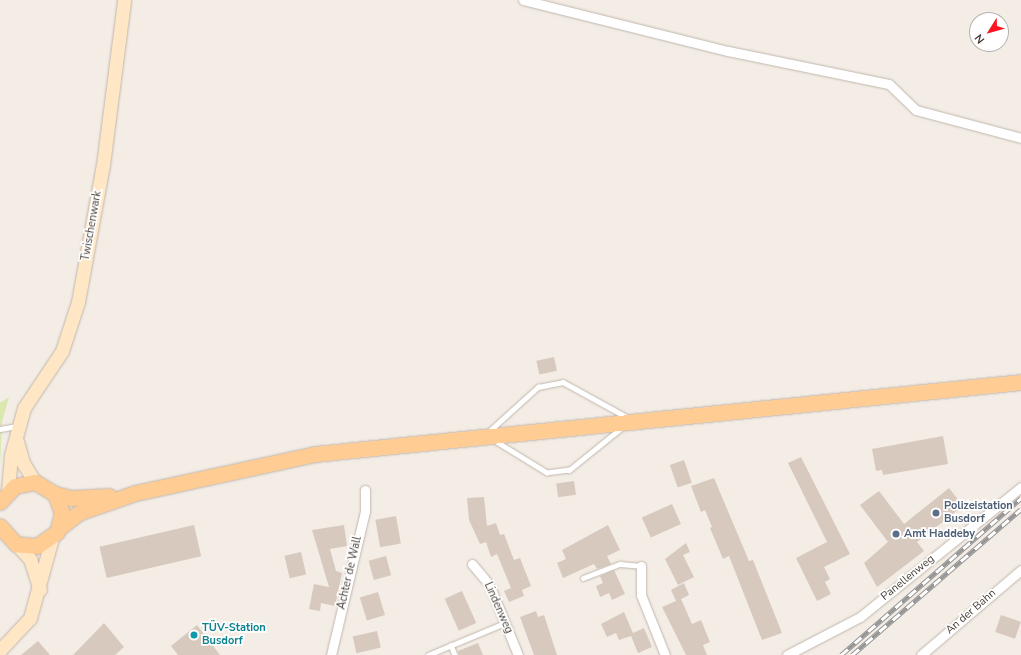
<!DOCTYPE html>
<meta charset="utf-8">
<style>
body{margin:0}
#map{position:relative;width:1021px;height:655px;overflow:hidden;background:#f3ede6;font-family:"Nunito Sans",sans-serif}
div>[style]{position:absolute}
.green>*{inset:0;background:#d9e8ae}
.building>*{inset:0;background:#d8c9be;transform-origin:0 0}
.roads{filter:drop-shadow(0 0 1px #c2b6ac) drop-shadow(0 0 1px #c2b6ac)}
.lane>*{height:4.5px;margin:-2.25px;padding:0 2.25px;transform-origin:2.25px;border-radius:2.25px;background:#fff}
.street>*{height:9px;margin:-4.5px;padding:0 4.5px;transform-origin:4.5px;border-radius:4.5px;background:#fff}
.secondary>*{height:13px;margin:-6.5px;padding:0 6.5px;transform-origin:6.5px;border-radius:6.5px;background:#ffe6c5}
.primary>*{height:15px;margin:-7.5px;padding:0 7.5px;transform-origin:7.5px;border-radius:7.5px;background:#ffcc94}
.rail>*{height:4.5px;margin-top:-2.25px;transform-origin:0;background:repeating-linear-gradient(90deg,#fff 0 9px,#969696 0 18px);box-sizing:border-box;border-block:1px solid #969696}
.dots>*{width:11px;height:11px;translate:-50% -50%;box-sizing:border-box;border:2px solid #fff;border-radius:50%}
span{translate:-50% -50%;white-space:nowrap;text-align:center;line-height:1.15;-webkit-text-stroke:3.5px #fff;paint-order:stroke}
.street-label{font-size:11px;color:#463c35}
.service-label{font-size:11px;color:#4e5e75;font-weight:700}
.left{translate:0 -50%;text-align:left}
.culture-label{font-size:11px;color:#0d838f;font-weight:700}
.north{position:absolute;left:969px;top:12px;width:40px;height:40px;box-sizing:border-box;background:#fff;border:1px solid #b5b1ae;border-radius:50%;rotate:233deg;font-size:11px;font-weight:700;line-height:16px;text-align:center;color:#463c35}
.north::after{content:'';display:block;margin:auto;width:14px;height:18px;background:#fd141e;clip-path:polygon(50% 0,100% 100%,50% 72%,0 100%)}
</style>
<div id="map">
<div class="green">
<i style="clip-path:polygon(9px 397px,2px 422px,0 466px,0 403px)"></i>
</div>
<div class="building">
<i style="left:554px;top:357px;width:14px;height:18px;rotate:78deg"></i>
<i style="clip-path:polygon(943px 436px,948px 464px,883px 475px,882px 470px,876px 471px,872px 449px)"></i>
<i style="clip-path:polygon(801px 457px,850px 554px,824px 567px,830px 579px,825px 582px,831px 594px,817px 601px,796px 558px,827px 542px,788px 463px)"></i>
<i style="left:684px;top:460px;width:24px;height:15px;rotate:71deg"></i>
<i style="clip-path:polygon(714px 478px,749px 561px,753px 560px,782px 633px,762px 640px,729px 556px,723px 559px,710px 528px,712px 527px,705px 510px,701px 512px,691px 486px)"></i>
<i style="left:574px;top:481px;width:14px;height:18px;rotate:82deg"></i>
<i style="clip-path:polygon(949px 488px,963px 506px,917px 542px,924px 551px,877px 587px,864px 563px,888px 542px,860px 505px,879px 491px,904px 524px)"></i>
<i style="clip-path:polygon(484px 497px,487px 526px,496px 523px,500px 535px,504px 534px,514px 560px,520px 558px,531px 586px,522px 590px,524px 596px,509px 602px,504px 591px,511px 588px,497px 554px,491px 557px,486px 542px,480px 544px,469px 520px,467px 498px)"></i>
<i style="left:672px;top:504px;width:22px;height:33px;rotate:66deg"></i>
<i style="left:396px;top:516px;width:28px;height:21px;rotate:80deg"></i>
<i style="left:194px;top:525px;width:32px;height:97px;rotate:77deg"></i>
<i style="clip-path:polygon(344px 525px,347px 546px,330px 549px,336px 571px,342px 573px,335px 606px,321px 603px,320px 611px,309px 609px,314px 584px,329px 587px,312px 530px)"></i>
<i style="clip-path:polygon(608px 525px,620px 550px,607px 556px,611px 564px,597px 569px,594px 564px,563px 578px,557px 563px,566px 559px,562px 550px)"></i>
<i style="clip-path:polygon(686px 543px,690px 552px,683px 555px,694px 577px,678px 585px,665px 559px)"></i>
<i style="left:301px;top:552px;width:23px;height:17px;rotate:77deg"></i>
<i style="left:386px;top:556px;width:20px;height:18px;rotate:75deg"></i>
<i style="clip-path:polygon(614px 570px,625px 594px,612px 600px,609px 593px,600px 597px,596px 586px,603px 583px,600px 576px)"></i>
<i style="clip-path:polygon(684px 583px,689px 595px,677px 601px,681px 599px,692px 624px,701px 620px,710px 642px,703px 645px,707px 655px,686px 655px,662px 607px,676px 601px,671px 590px)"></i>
<i style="left:462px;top:591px;width:35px;height:19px;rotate:66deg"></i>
<i style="left:378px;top:592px;width:24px;height:19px;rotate:73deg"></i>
<i style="clip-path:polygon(536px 611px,538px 617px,544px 615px,557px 655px,534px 655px,520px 617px)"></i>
<i style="clip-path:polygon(624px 612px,633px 633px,644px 628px,652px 647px,638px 653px,631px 636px,619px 640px,616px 633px,607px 637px,601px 624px)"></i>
<i style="left:1001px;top:615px;width:21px;height:18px;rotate:19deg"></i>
<i style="clip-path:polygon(104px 623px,124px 647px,115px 655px,73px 655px)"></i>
<i style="clip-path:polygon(197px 625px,220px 655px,178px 655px,171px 646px)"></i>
<i style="left:377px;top:631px;width:17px;height:25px;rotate:77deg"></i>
<i style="clip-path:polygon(38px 641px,50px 655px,21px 655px)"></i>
<i style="clip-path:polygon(478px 643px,483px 655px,459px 655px,458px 651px)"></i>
</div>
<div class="roads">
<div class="lane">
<i style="left:563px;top:382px;width:79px;rotate:28.8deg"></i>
<i style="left:632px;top:420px;width:80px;rotate:141.1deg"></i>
<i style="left:570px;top:470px;width:23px;rotate:173deg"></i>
<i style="left:547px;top:473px;width:73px;rotate:-148.5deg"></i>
<i style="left:485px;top:435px;width:72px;rotate:-42.2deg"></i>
<i style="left:538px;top:387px;width:25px;rotate:-11deg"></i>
<i style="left:0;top:429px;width:17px;rotate:-10deg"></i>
<i style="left:583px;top:578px;width:40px;rotate:-21deg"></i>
<i style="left:620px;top:564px;width:21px;rotate:5deg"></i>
<i style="left:451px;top:645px;width:11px;rotate:68deg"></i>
<i style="left:428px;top:655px;width:83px;rotate:-22.6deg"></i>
</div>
<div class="street">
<i style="left:523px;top:0;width:211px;rotate:14deg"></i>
<i style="left:728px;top:51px;width:164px;rotate:11.6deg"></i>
<i style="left:889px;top:84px;width:37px;rotate:44deg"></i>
<i style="left:916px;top:110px;width:109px;rotate:14.9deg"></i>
<i style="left:472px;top:564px;width:26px;rotate:50deg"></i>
<i style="left:489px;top:584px;width:77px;rotate:67.8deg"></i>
<i style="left:641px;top:566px;width:29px;rotate:90deg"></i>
<i style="left:641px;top:595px;width:65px;rotate:68.2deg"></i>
<i style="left:331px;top:655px;width:148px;rotate:-76.7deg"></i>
<i style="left:365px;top:511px;width:21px;rotate:-90deg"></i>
<i style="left:787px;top:655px;width:82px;rotate:-27.5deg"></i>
<i style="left:860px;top:617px;width:207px;rotate:-38.9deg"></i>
<i style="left:921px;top:655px;width:131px;rotate:-40.4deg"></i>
</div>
<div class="secondary">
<i style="left:16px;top:438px;width:26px;rotate:74deg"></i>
<i style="left:23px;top:463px;width:22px;rotate:58deg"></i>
<i style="left:8px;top:490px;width:35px;rotate:-85deg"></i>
<i style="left:11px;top:455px;width:49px;rotate:-74.5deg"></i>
<i style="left:24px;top:408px;width:69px;rotate:-56.3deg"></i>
<i style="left:62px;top:351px;width:52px;rotate:-71.9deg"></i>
<i style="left:78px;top:302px;width:139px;rotate:-79.7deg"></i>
<i style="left:103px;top:165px;width:166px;rotate:-82.7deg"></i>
<i style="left:16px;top:544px;width:21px;rotate:47deg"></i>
<i style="left:30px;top:559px;width:32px;rotate:72deg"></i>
<i style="left:0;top:650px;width:44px;rotate:-46.8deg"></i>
<i style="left:30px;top:618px;width:83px;rotate:-74.6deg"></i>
</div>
<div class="primary">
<i style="left:55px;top:494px;width:16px;rotate:14deg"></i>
<i style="left:71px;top:498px;width:38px;rotate:-3deg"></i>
<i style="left:0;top:502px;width:22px;rotate:-47deg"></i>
<i style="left:15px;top:486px;width:20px;rotate:-11deg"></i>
<i style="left:35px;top:482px;width:23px;rotate:31deg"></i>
<i style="left:55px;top:494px;width:20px;rotate:70deg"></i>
<i style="left:62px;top:513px;width:20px;rotate:105deg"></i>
<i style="left:57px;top:532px;width:24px;rotate:145deg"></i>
<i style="left:37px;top:546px;width:21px;rotate:-175deg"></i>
<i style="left:16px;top:544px;width:24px;rotate:-132deg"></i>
<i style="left:59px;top:528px;width:24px;rotate:-38deg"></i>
<i style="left:78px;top:513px;width:60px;rotate:-19.3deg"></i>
<i style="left:135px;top:493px;width:184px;rotate:-12.2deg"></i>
<i style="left:315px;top:454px;width:710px;rotate:-5.82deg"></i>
</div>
</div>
<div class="rail">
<i style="left:841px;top:655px;width:239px;rotate:-41.1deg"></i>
<i style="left:852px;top:655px;width:223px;rotate:-40.8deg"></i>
</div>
<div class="dots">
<i style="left:936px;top:513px;background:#5c6f8a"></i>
<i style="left:896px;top:534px;background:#5c6f8a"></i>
<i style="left:194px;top:635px;background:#0f9aa8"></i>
</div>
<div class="street-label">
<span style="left:92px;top:226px;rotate:-80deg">Twischenwark</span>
<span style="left:350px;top:573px;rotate:-77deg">Achter de Wall</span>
<span style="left:908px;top:578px;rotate:-39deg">Panellenweg</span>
<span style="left:498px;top:608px;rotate:66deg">Lindenweg</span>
<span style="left:971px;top:612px;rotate:-41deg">An der Bahn</span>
</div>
<div class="service-label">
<span class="left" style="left:944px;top:513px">Polizeistation<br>Busdorf</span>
<span class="left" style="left:904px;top:534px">Amt Haddeby</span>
</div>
<div class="culture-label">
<span class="left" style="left:202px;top:635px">TÜV-Station<br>Busdorf</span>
</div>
<div class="north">N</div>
</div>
